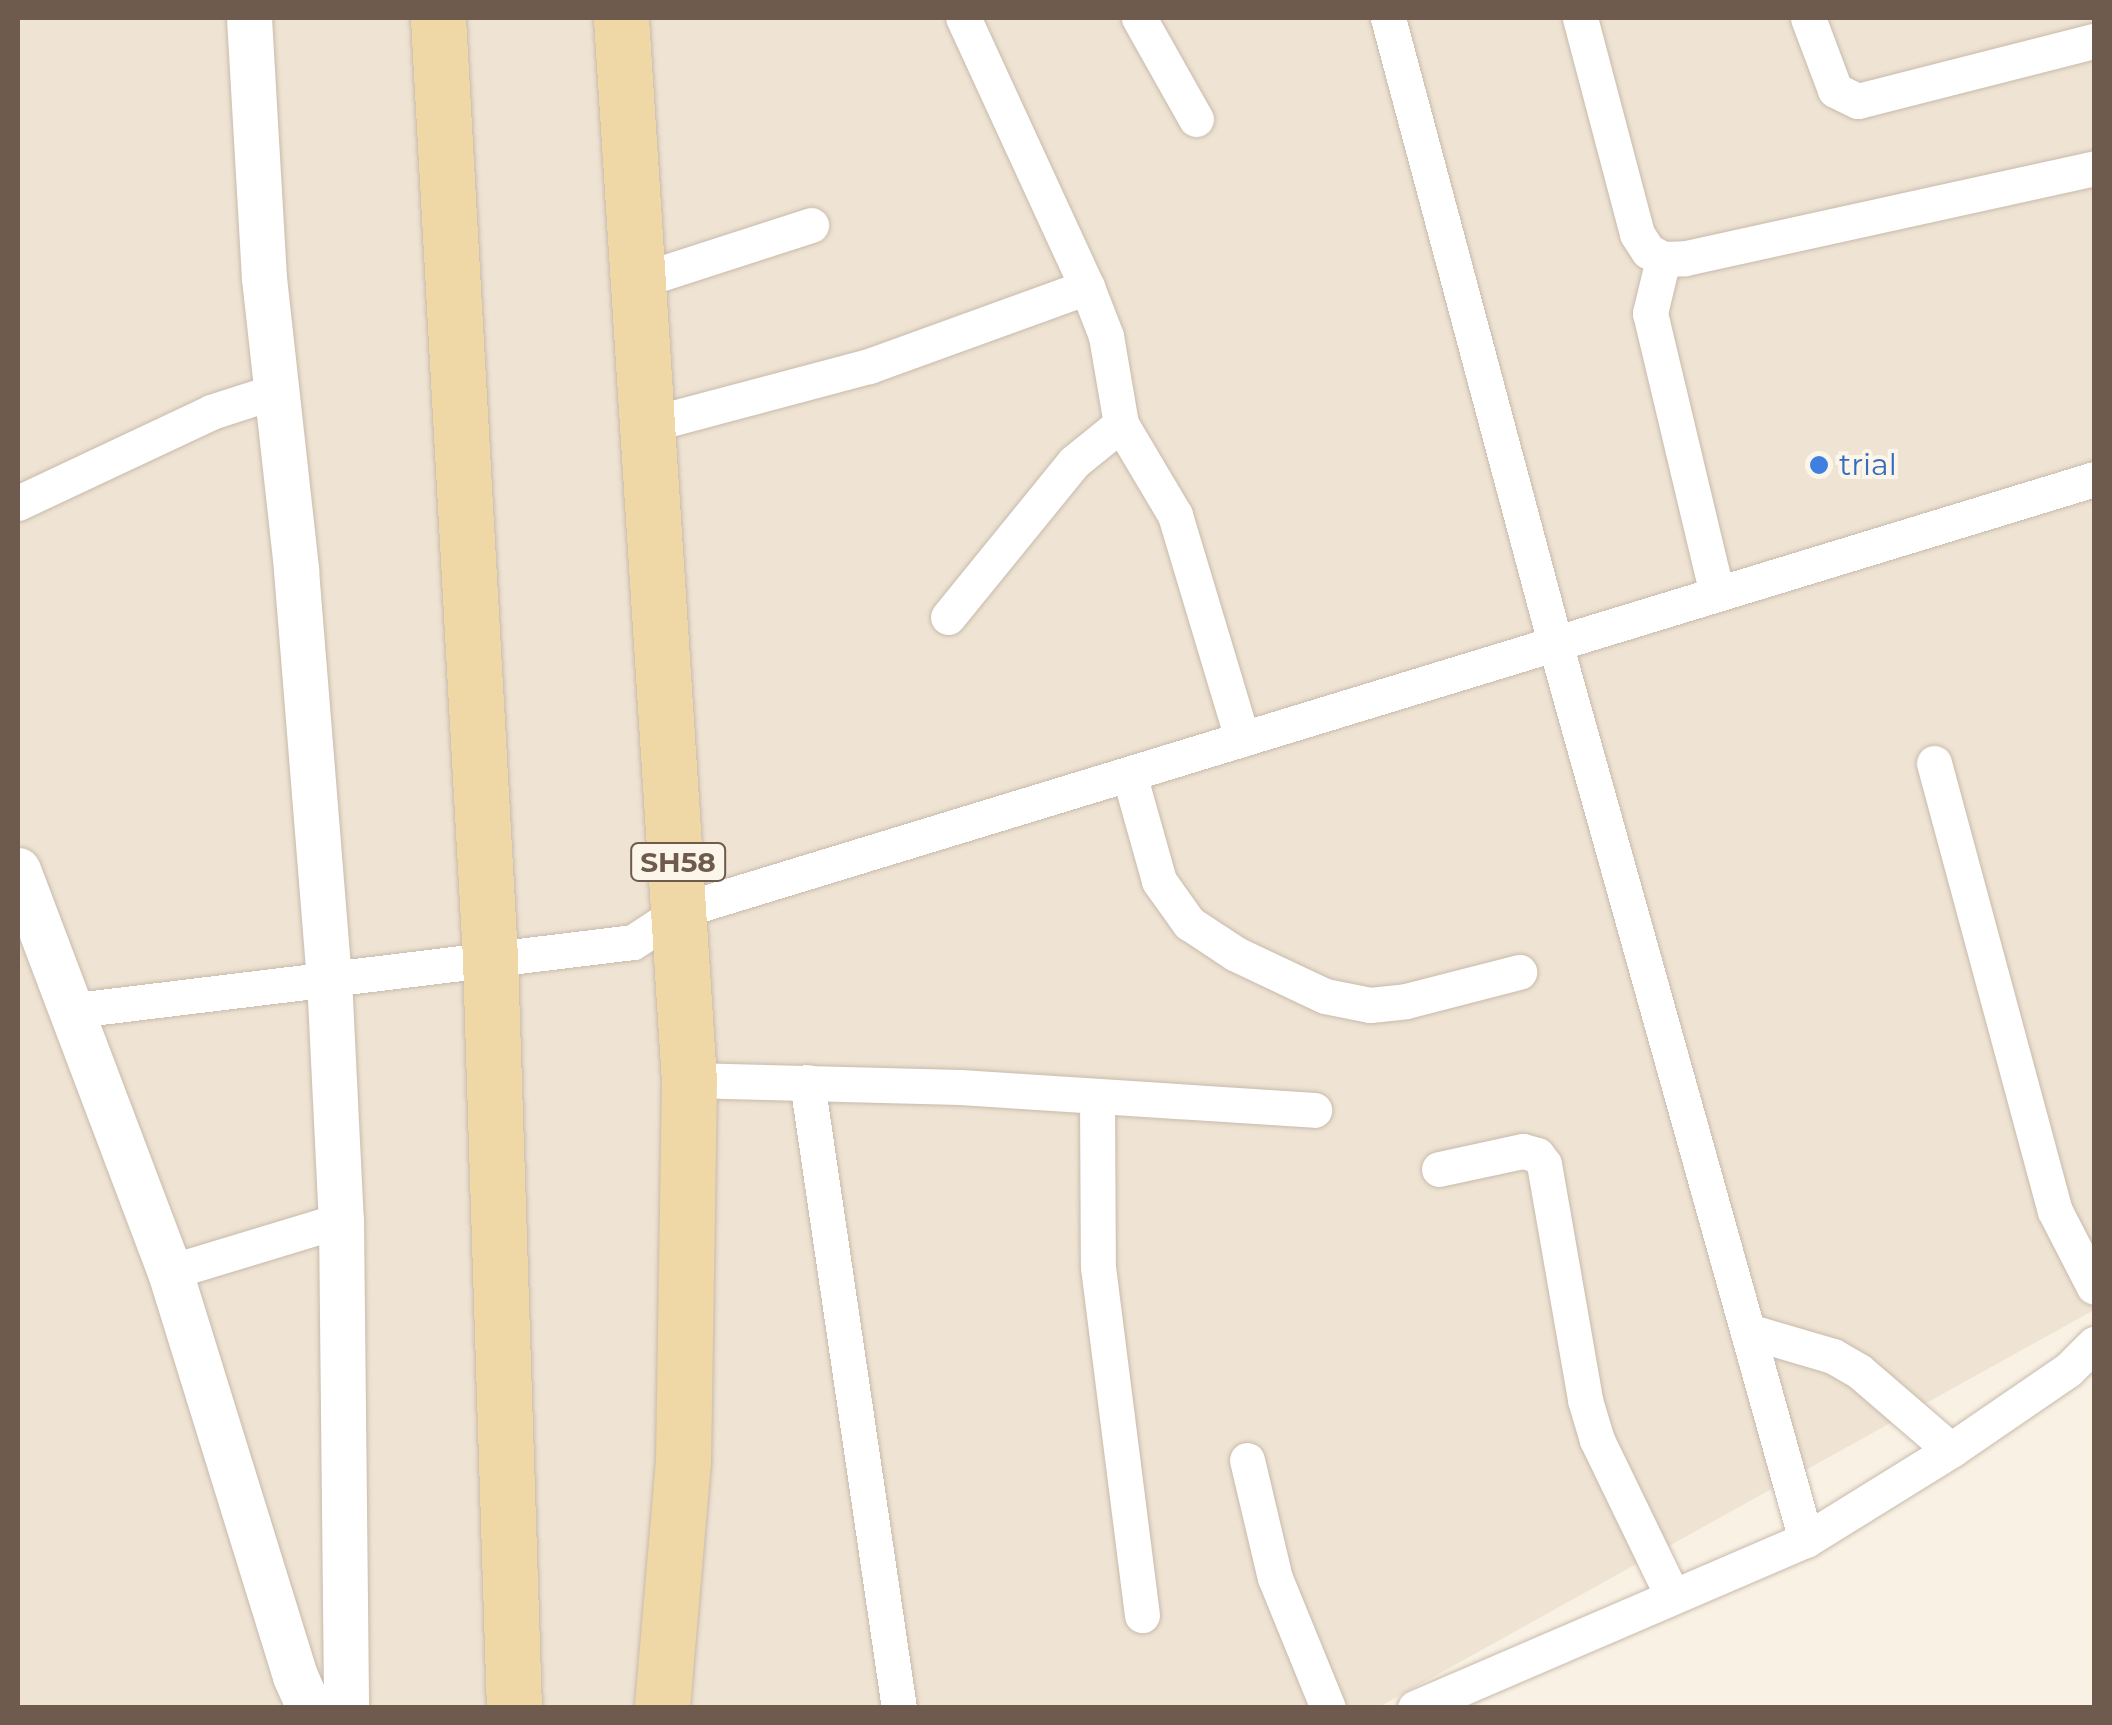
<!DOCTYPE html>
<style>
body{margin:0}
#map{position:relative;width:2112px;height:1725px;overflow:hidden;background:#f9f2e4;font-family:Montserrat,sans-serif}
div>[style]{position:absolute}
.residential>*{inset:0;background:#efe4d3}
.roads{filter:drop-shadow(0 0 2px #c8baac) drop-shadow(0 0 2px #c8baac)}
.minor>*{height:35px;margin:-17.5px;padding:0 17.5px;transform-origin:17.5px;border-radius:17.5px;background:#fff}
.tertiary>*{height:45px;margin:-22.5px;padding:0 22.5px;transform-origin:22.5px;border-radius:22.5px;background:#fff}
.primary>*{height:55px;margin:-27.5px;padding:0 27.5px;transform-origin:27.5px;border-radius:27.5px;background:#efd8a5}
.dots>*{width:28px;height:28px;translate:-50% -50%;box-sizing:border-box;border:5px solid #fcf6ea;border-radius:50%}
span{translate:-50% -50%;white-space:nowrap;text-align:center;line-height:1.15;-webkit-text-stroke:8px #fcf6ea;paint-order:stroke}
.shield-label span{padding:2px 8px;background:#fcf6ea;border:2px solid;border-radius:8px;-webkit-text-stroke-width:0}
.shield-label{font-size:28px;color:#6e5b4d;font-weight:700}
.shop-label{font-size:30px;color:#366cbe}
.left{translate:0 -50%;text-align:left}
.frame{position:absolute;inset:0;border:20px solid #6e5b4d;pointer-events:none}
</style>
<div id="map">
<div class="residential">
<i style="clip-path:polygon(18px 18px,2094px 18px,2094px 1310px,1379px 1707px,18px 1707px)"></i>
</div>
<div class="roads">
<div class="minor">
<i style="left:1139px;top:18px;width:116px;rotate:60.6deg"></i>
<i style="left:1388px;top:18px;width:647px;rotate:75.04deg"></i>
<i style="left:1555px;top:643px;width:931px;rotate:74.37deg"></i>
<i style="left:1580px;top:18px;width:223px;rotate:75.2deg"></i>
<i style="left:1637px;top:234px;width:20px;rotate:57deg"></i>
<i style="left:1648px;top:251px;width:17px;rotate:28deg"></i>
<i style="left:1663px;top:259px;width:23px;rotate:-2deg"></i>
<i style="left:1686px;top:258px;width:418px;rotate:-12.4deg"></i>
<i style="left:1808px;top:18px;width:77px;rotate:69.4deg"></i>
<i style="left:1835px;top:90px;width:25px;rotate:26deg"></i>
<i style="left:1858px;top:101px;width:244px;rotate:-14.3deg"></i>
<i style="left:1663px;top:259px;width:56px;rotate:103.5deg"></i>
<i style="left:1650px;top:313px;width:289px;rotate:76.6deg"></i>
<i style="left:638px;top:281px;width:182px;rotate:-17.9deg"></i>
<i style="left:1087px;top:287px;width:53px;rotate:68.8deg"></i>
<i style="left:1106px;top:336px;width:89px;rotate:80.3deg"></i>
<i style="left:1121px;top:424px;width:106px;rotate:59.3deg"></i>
<i style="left:1175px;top:515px;width:234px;rotate:73.3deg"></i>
<i style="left:647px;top:425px;width:230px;rotate:-14.9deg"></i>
<i style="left:869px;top:366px;width:232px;rotate:-19.9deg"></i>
<i style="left:1087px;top:287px;width:296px;rotate:-114.7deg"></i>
<i style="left:18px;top:503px;width:213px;rotate:-25.2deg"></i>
<i style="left:211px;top:412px;width:68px;rotate:-17.9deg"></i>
<i style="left:948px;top:617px;width:200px;rotate:-50.9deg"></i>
<i style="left:1074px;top:462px;width:60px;rotate:-39deg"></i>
<i style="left:1934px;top:763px;width:464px;rotate:74.9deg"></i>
<i style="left:2055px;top:1211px;width:85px;rotate:62.8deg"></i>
<i style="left:1129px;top:774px;width:111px;rotate:74.3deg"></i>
<i style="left:1159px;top:881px;width:52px;rotate:54.5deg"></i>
<i style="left:1189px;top:923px;width:56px;rotate:33.4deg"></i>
<i style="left:1236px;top:954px;width:98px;rotate:25.3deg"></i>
<i style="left:1325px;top:996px;width:46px;rotate:11.3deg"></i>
<i style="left:1370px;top:1005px;width:36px;rotate:-6deg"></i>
<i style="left:1406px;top:1001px;width:117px;rotate:-14.4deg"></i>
<i style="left:68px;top:1011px;width:569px;rotate:-6.96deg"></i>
<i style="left:633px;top:942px;width:59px;rotate:-33.1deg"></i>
<i style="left:682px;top:910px;width:1476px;rotate:-16.97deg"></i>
<i style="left:689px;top:1080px;width:271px;rotate:1.5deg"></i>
<i style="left:960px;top:1087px;width:355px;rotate:3.7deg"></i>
<i style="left:807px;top:1082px;width:633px;rotate:81.64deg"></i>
<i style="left:1097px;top:1096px;width:171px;rotate:89.7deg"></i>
<i style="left:1098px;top:1267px;width:351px;rotate:82.8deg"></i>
<i style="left:1439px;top:1169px;width:86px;rotate:-12.1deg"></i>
<i style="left:1523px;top:1151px;width:15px;rotate:16deg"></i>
<i style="left:1537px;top:1155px;width:11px;rotate:52deg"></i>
<i style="left:1544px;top:1164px;width:240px;rotate:80.1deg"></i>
<i style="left:1585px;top:1400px;width:42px;rotate:73.3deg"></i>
<i style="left:1597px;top:1440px;width:174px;rotate:64.2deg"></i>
<i style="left:170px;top:1272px;width:179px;rotate:-16.9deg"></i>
<i style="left:1748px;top:1331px;width:89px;rotate:16.4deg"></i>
<i style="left:1833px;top:1356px;width:30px;rotate:30deg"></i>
<i style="left:1859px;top:1371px;width:121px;rotate:40.7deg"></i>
<i style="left:1247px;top:1460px;width:121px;rotate:76.7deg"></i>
<i style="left:1275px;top:1578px;width:140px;rotate:67.8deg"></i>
<i style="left:1415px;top:1708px;width:426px;rotate:-23.3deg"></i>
<i style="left:1806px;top:1540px;width:171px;rotate:-31.8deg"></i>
<i style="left:1951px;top:1450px;width:142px;rotate:-34.4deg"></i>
<i style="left:2068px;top:1370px;width:37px;rotate:-45deg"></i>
</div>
<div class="tertiary">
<i style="left:249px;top:18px;width:260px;rotate:86.7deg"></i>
<i style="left:264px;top:278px;width:294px;rotate:83.7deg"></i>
<i style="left:296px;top:570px;width:409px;rotate:85.4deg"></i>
<i style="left:329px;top:978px;width:242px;rotate:87.2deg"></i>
<i style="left:341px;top:1220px;width:488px;rotate:89.4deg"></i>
<i style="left:18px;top:870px;width:430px;rotate:69.3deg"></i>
<i style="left:170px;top:1272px;width:423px;rotate:72.8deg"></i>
<i style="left:295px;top:1676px;width:35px;rotate:66deg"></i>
</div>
<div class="primary">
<i style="left:438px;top:18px;width:941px;rotate:86.83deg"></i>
<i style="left:490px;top:958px;width:750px;rotate:88.17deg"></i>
<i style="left:621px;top:18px;width:1064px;rotate:86.34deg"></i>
<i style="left:689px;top:1080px;width:381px;rotate:90.9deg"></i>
<i style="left:683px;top:1461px;width:248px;rotate:94.9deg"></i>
</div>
</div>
<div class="dots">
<i style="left:1819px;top:465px;background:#3f7fe0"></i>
</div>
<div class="shield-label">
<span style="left:678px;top:862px">SH58</span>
</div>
<div class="shop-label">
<span class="left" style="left:1839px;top:465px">trial</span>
</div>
<div class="frame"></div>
</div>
